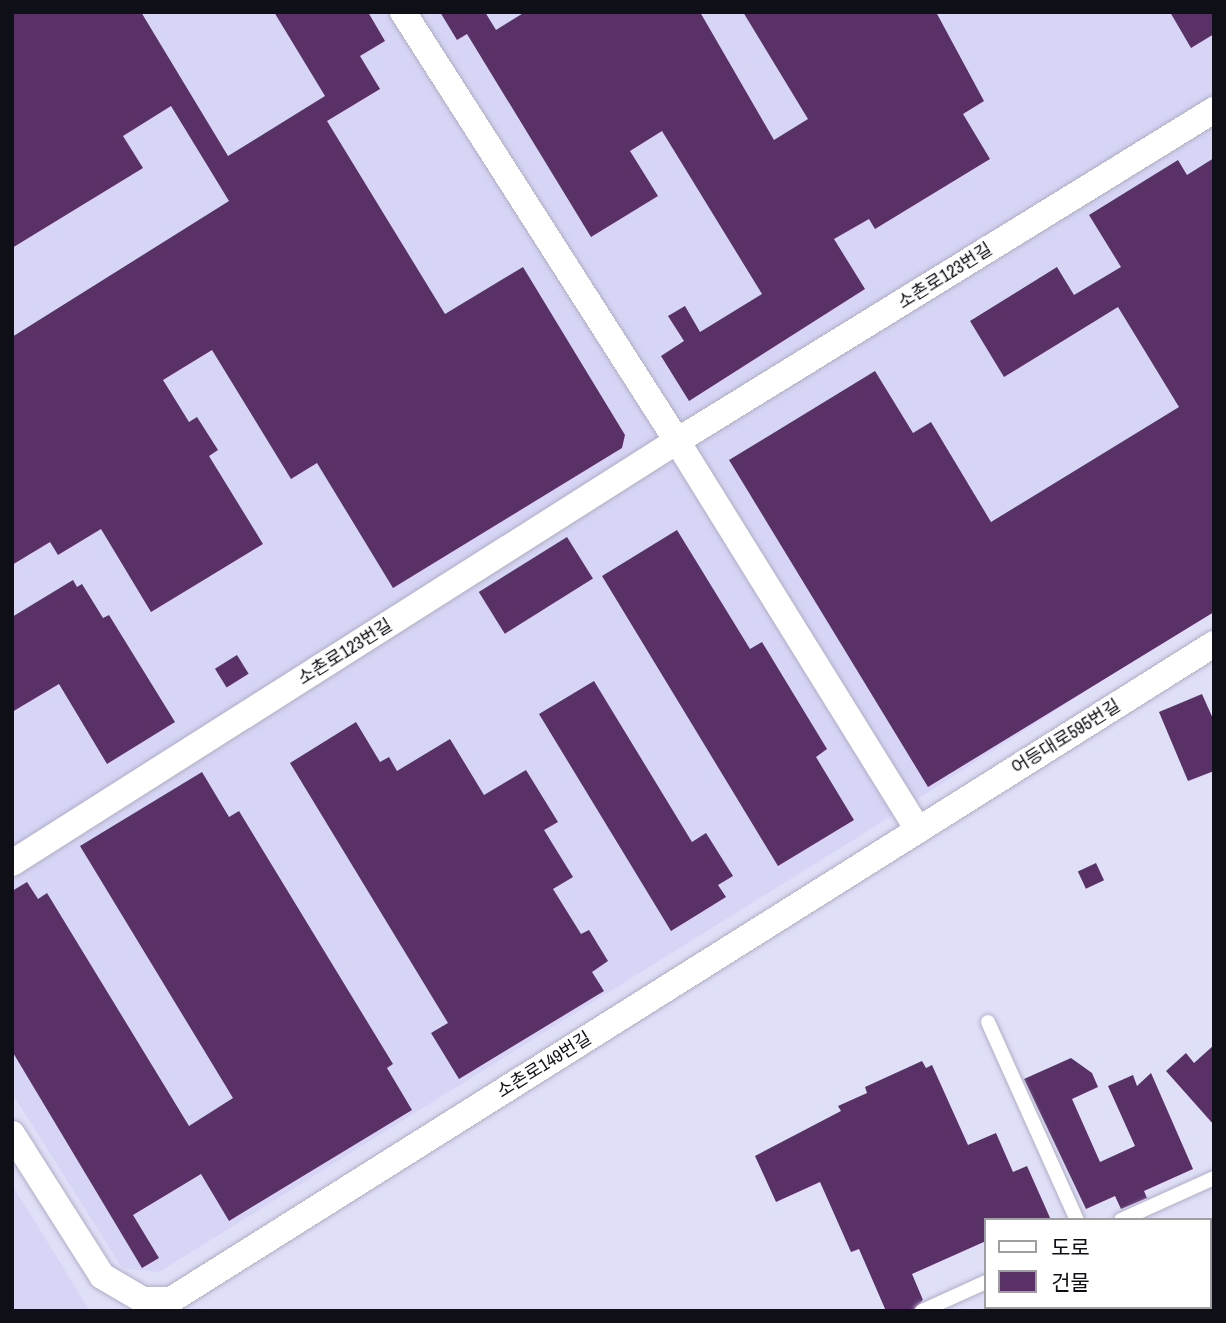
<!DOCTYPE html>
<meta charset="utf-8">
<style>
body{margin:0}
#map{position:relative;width:1226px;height:1323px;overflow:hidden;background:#e0dff8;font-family:"Archivo Narrow","Noto Sans KR",sans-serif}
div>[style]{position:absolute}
.built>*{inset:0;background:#d6d5f5}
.building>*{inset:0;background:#593167;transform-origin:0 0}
.roads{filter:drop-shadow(0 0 2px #afaec6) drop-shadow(0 0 2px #afaec6)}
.service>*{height:14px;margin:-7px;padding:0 7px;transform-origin:7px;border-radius:7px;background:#fff}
.minor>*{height:26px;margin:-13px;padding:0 13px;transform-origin:13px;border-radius:13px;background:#fff}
span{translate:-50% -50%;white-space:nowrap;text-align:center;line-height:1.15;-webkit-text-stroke:7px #fff;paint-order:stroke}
.street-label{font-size:18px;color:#0f0f17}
.frame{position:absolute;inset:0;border:14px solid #0f0f17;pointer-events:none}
.legend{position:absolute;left:984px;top:1218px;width:228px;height:91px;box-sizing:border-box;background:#fff;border:2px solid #9f9fa2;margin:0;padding:9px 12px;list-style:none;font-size:21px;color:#0f0f17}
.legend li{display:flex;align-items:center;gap:14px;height:35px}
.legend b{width:35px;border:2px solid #9f9fa2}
</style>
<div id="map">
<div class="built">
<i style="clip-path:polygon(12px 12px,1214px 12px,1214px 609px,855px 839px,159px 1272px,122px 1268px,12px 1093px)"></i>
<i style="clip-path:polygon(12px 1186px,29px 1212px,90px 1311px,12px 1311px)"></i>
</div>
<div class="building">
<i style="clip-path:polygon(12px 12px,141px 12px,228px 156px,325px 96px,274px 12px,368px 12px,385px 41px,360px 56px,380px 89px,327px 121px,445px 314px,523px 267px,625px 435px,622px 448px,393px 588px,317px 463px,291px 479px,212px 350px,163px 380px,189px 422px,197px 417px,218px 450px,209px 456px,263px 544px,151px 612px,101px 529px,58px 555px,50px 542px,12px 565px,12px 337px,229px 201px,171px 106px,123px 136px,143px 168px,12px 248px)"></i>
<i style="clip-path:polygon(440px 12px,485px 12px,496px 30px,525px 12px,700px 12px,774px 140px,808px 119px,743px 12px,936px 12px,984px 101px,963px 114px,990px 159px,875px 229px,869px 219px,834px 239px,865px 289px,689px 401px,661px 356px,684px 341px,668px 316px,685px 306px,700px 332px,762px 294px,662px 131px,630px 151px,658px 196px,591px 237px,467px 34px,457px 40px)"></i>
<i style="clip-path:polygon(1170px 12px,1214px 12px,1214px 34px,1191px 48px)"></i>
<i style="clip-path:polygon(1214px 158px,1214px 612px,928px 787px,729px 460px,875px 371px,913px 433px,931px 422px,991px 522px,1179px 407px,1118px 307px,1004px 377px,970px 321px,1057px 267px,1074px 295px,1121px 267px,1089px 215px,1178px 160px,1187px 175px)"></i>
<i style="clip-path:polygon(677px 530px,750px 649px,762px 642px,827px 749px,816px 757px,854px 820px,778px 866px,602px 576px)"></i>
<i style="left:567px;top:537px;width:49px;height:104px;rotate:58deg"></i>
<i style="clip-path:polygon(73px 580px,77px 587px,82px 584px,103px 618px,109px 615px,175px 722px,107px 764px,59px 684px,12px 712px,12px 617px)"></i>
<i style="left:237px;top:655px;width:22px;height:26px;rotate:58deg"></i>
<i style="clip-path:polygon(594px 681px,692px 842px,706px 833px,733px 876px,718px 885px,726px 897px,671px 931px,539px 714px)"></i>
<i style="clip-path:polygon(1202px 694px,1214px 721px,1214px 771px,1188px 781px,1159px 712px)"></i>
<i style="clip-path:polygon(356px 722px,380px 762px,389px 757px,397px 771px,450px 739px,484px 795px,526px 770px,558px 822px,544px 830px,573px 877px,553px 889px,581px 934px,589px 930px,608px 961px,592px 972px,604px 991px,459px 1079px,431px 1033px,448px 1023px,290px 763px)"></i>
<i style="clip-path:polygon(202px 772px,229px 817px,239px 811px,393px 1064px,387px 1068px,412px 1110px,229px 1221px,201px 1174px,133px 1215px,159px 1258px,142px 1268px,12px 1051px,12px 891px,27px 882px,38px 899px,47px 893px,189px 1126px,233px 1098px,80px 846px)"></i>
<i style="left:1096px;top:863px;width:19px;height:20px;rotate:65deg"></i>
<i style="clip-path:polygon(1214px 1045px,1214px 1125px,1166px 1071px,1186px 1053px,1194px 1063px)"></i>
<i style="clip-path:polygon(1071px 1058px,1092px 1073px,1098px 1087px,1072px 1099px,1100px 1162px,1135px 1146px,1108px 1086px,1133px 1075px,1137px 1086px,1151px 1073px,1193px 1169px,1144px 1191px,1147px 1198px,1121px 1209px,1115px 1196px,1086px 1209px,1024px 1079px)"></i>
<i style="clip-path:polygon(922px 1061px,926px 1068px,932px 1065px,968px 1145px,996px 1133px,1013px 1172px,1027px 1166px,1051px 1220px,986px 1220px,986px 1241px,912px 1274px,923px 1300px,912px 1311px,886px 1311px,859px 1249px,851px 1252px,820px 1182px,776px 1202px,755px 1156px,841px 1111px,838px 1106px,867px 1093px,865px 1087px)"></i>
</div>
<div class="roads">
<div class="service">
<i style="left:988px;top:1022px;width:217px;rotate:65.8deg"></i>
<i style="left:1121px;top:1220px;width:102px;rotate:-24.3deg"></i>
<i style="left:1112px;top:1307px;width:4px;rotate:63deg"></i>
<i style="left:922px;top:1311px;width:70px;rotate:-24.4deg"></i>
</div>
<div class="minor">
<i style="left:403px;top:12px;width:509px;rotate:57.43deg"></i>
<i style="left:677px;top:441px;width:458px;rotate:58.2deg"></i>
<i style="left:12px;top:863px;width:788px;rotate:-32.4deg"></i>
<i style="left:677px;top:441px;width:631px;rotate:-31.65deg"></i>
<i style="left:12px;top:1134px;width:168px;rotate:57.6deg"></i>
<i style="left:102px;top:1276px;width:48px;rotate:30.3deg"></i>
<i style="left:143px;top:1300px;width:28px"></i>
<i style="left:171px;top:1300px;width:12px;rotate:110deg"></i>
<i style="left:171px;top:1300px;width:1232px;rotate:-32.17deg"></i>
</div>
</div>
<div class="street-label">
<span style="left:945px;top:276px;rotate:-32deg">소촌로123번길</span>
<span style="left:345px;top:652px;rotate:-32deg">소촌로123번길</span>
<span style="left:1066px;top:737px;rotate:-32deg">어등대로595번길</span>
<span style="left:544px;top:1065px;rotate:-32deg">소촌로149번길</span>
</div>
<div class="frame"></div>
<ul class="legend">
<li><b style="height:9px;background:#fff"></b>도로</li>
<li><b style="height:19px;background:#593167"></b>건물</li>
</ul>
</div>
